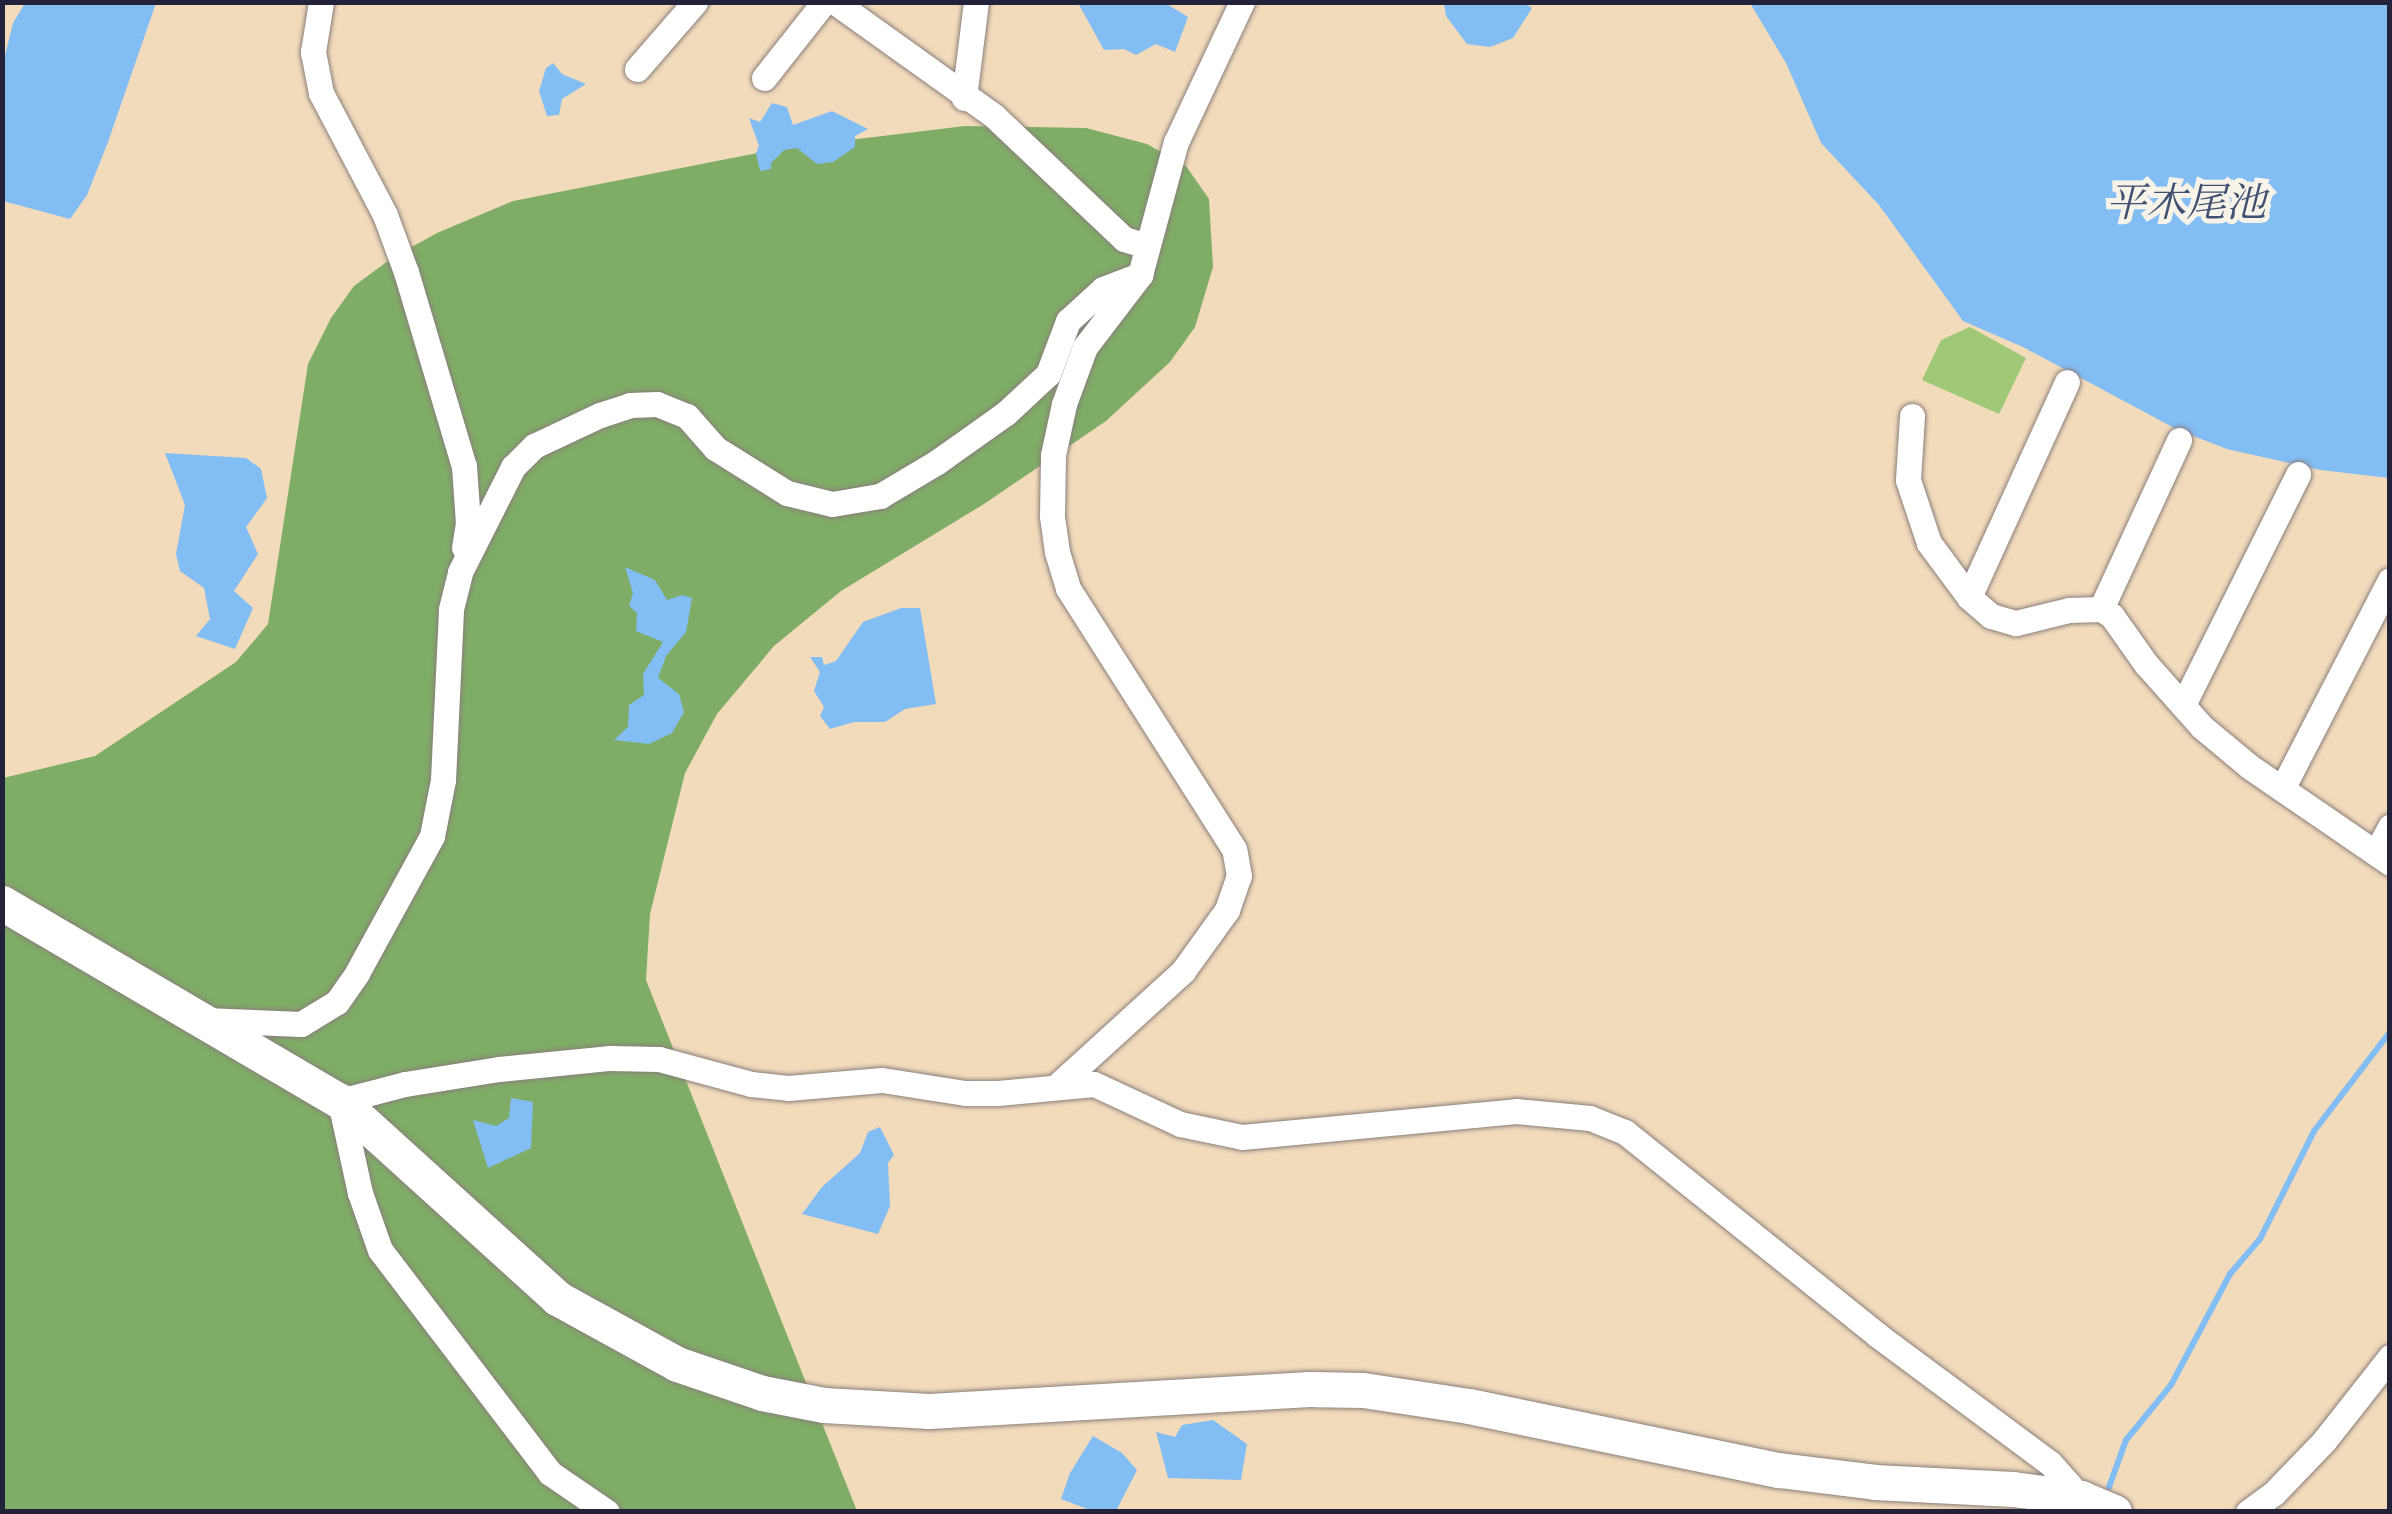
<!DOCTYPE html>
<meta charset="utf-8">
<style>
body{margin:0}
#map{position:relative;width:2392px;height:1514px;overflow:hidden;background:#f2dbbb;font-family:Cardo,"Noto Serif JP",serif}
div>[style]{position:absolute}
.green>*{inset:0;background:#9fc976}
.forest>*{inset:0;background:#7fad67}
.water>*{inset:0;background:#82bdf4}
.stream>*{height:6px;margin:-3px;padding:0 3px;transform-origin:3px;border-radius:3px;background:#82bdf4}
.roads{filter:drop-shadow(0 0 2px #8a7e7b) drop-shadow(0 0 2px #8a7e7b)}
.street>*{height:25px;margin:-12.5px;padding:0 12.5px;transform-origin:12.5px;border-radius:12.5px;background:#fff}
.secondary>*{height:35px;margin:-17.5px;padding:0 17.5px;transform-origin:17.5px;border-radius:17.5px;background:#fff}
span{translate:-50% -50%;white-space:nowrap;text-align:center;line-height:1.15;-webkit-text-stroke:10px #f7f3e8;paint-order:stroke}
.water-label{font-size:40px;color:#3f5072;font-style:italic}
.frame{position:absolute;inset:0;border:5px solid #22223b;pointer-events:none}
</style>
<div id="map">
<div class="green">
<i style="clip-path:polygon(1970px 327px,2026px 358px,1999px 414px,1922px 380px,1941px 340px)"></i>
</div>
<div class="forest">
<i style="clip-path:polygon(965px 126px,1086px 128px,1147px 144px,1186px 166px,1209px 199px,1213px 267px,1195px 327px,1170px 362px,1106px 421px,984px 504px,841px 591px,774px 646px,717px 714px,685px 773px,650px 914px,646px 980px,857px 1511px,3px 1512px,3px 778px,95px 756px,236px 662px,268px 624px,308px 364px,331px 318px,354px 286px,392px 258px,437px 233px,513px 201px,783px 148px)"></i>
</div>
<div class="water">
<i style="clip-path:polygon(25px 3px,156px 3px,108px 142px,87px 195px,70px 219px,3px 201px,3px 64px,13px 23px)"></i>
<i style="clip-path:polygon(1078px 3px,1165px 3px,1188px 17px,1175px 52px,1156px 44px,1136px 55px,1124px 49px,1104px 50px)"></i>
<i style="clip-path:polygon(1444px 3px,1524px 3px,1532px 8px,1513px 38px,1490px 47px,1467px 44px,1446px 16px)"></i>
<i style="clip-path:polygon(1750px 3px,2389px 3px,2389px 478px,2321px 470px,2227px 449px,2178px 430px,2023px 347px,1963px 321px,1879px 205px,1821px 143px,1786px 63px)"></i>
<i style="clip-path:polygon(553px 63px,562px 74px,586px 84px,562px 99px,559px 115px,547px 116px,539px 91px,546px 68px)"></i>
<i style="clip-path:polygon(772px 103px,787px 107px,793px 125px,832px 111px,868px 129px,855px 136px,855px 147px,833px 162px,817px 164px,797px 148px,784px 150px,771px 163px,771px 169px,760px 171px,756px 153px,759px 146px,749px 118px,760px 122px)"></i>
<i style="clip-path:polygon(165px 453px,246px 458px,261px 469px,267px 498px,246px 527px,258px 554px,234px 591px,253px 608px,235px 649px,196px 636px,210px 619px,204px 588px,180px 571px,176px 554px,185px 505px)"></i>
<i style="clip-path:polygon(625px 567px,655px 580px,667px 600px,682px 595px,692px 598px,686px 632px,666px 656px,658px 678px,679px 694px,684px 712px,672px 733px,649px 744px,614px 740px,628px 727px,629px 705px,644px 695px,643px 674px,663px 642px,636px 631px,637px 613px,629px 606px,633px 593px)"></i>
<i style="clip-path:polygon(901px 608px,920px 608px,936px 704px,905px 709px,885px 722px,854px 722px,830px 729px,820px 716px,824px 707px,814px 691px,820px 672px,810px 657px,822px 657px,824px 665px,836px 661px,863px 622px)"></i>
<i style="clip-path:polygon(511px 1098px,533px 1102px,531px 1148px,488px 1168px,473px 1120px,496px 1126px,509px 1118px)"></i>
<i style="clip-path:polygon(880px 1127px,894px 1155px,888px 1163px,890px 1206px,878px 1234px,802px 1214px,822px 1187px,860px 1153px,868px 1132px)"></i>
<i style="clip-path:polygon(1213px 1420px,1247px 1444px,1241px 1480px,1168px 1478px,1156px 1432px,1175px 1437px,1182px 1425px)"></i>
<i style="clip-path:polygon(1093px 1436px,1122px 1453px,1137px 1470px,1116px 1511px,1093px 1511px,1061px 1499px,1070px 1473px)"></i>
</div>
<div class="stream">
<i style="left:2109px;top:1487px;width:50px;rotate:-70.1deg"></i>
<i style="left:2126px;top:1440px;width:71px;rotate:-50.7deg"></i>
<i style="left:2171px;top:1385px;width:126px;rotate:-62deg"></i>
<i style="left:2230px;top:1274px;width:46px;rotate:-49.4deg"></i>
<i style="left:2260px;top:1239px;width:121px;rotate:-63.4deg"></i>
<i style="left:2314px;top:1131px;width:125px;rotate:-52.5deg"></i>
</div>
<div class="roads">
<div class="street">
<i style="left:321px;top:2px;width:51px;rotate:99.1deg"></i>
<i style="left:313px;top:52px;width:42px;rotate:79deg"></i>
<i style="left:321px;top:93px;width:138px;rotate:62.3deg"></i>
<i style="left:385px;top:215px;width:61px;rotate:69.8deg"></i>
<i style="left:406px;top:272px;width:202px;rotate:73.4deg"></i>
<i style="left:464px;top:466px;width:57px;rotate:86deg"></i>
<i style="left:468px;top:523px;width:25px;rotate:99deg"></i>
<i style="left:835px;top:2px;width:196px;rotate:35.6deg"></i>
<i style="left:994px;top:116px;width:179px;rotate:43.4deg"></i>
<i style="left:1124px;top:239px;width:24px;rotate:17deg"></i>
<i style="left:637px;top:69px;width:89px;rotate:-49.1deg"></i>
<i style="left:764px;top:78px;width:97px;rotate:-51.7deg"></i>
<i style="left:964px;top:98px;width:97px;rotate:-82.9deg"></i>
<i style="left:1912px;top:416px;width:64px;rotate:93.6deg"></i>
<i style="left:1908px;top:480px;width:66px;rotate:71.6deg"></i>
<i style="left:1929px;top:543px;width:67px;rotate:53.5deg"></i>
<i style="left:1969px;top:597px;width:29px;rotate:41deg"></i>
<i style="left:1991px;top:616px;width:26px;rotate:16deg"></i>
<i style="left:2016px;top:623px;width:55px;rotate:-13.8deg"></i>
<i style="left:2069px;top:610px;width:32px;rotate:-2deg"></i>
<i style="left:2101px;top:609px;width:13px;rotate:32deg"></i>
<i style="left:2112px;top:616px;width:59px;rotate:54.7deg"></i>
<i style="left:2146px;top:664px;width:84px;rotate:48.4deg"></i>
<i style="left:2202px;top:727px;width:62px;rotate:39.8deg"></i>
<i style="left:2250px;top:767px;width:170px;rotate:34.4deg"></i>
<i style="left:1969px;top:597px;width:236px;rotate:-65.5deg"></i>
<i style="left:2101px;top:609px;width:186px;rotate:-65.2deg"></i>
<i style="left:2183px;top:705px;width:258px;rotate:-63.5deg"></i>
<i style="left:2282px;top:789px;width:235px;rotate:-62.7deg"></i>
<i style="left:2376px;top:853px;width:30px;rotate:-62deg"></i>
<i style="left:205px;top:1020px;width:96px;rotate:2.4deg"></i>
<i style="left:301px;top:1024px;width:42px;rotate:-31.4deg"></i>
<i style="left:337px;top:1002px;width:35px;rotate:-55deg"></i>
<i style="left:357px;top:973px;width:156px;rotate:-61.3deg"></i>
<i style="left:432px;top:836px;width:57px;rotate:-78.9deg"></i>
<i style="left:443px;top:780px;width:171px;rotate:-87.3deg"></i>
<i style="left:451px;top:609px;width:38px;rotate:-76deg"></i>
<i style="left:460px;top:572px;width:118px;rotate:-63.2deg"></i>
<i style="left:513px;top:467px;width:30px;rotate:-45deg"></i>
<i style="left:534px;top:446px;width:73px;rotate:-25.2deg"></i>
<i style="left:600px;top:415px;width:32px;rotate:-18deg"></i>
<i style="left:630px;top:405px;width:27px;rotate:-2deg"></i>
<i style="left:657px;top:404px;width:32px;rotate:22deg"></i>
<i style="left:687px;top:416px;width:43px;rotate:48.8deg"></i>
<i style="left:715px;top:448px;width:85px;rotate:32deg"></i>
<i style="left:787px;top:493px;width:46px;rotate:13.7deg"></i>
<i style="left:832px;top:504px;width:49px;rotate:-9.5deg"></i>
<i style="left:880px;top:496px;width:66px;rotate:-30.8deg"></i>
<i style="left:937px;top:462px;width:85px;rotate:-35.4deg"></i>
<i style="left:1006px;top:413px;width:57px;rotate:-42.9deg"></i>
<i style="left:1048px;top:374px;width:57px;rotate:-69.3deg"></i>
<i style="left:1068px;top:321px;width:47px;rotate:-42.4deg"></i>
<i style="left:1103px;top:289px;width:40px;rotate:-21deg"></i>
<i style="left:1140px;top:275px;width:138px;rotate:-74.9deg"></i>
<i style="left:1176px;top:142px;width:155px;rotate:-64.8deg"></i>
<i style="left:1059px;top:1084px;width:168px;rotate:-42.3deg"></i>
<i style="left:1183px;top:971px;width:75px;rotate:-54.2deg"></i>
<i style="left:1227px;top:910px;width:36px;rotate:-71deg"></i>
<i style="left:1239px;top:876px;width:27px;rotate:-100deg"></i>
<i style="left:1234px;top:849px;width:309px;rotate:-122.5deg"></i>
<i style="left:1068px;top:588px;width:38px;rotate:-107deg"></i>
<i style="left:1057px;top:552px;width:37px;rotate:-98deg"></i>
<i style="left:1052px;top:515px;width:60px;rotate:-89deg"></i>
<i style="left:1053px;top:455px;width:52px;rotate:-77.8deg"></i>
<i style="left:1064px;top:404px;width:61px;rotate:-69.8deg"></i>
<i style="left:1085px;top:347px;width:91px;rotate:-52.6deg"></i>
<i style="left:607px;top:1512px;width:69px;rotate:-145.6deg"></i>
<i style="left:550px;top:1473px;width:280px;rotate:-127.3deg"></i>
<i style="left:380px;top:1250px;width:60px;rotate:-109.3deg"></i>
<i style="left:360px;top:1193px;width:94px;rotate:-102.3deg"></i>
<i style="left:340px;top:1101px;width:67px;rotate:-14.7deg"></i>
<i style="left:405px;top:1084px;width:95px;rotate:-9.1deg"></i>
<i style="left:499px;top:1069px;width:112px;rotate:-5.7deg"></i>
<i style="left:610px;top:1058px;width:49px;rotate:1.2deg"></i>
<i style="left:659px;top:1059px;width:95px;rotate:15.2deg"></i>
<i style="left:751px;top:1084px;width:37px;rotate:6deg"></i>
<i style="left:788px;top:1088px;width:94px;rotate:-4.9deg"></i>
<i style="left:882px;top:1080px;width:84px;rotate:8.9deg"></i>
<i style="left:965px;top:1093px;width:33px"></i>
<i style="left:998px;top:1093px;width:96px;rotate:-5.4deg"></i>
<i style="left:1094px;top:1084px;width:95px;rotate:24.9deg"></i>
<i style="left:1180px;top:1124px;width:63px;rotate:11.8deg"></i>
<i style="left:1242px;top:1137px;width:275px;rotate:-5.4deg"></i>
<i style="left:1516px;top:1111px;width:74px;rotate:5.4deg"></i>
<i style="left:1590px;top:1118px;width:38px;rotate:22deg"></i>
<i style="left:1625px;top:1132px;width:322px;rotate:38.8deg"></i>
<i style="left:1876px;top:1334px;width:217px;rotate:36.6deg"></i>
<i style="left:2050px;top:1463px;width:47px;rotate:48.5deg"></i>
<i style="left:2248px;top:1512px;width:32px;rotate:-36deg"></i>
<i style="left:2274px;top:1493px;width:72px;rotate:-46.1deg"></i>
<i style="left:2324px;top:1441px;width:107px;rotate:-51.8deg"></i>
</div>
<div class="secondary">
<i style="left:2px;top:903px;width:392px;rotate:30.4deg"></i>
<i style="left:340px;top:1101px;width:293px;rotate:42.2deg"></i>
<i style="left:557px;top:1298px;width:137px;rotate:28.8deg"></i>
<i style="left:677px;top:1364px;width:90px;rotate:18.8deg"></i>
<i style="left:762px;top:1393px;width:63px;rotate:11deg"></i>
<i style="left:824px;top:1405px;width:105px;rotate:3.3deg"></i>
<i style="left:929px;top:1411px;width:381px;rotate:-3.3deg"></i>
<i style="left:1309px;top:1389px;width:54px;rotate:1.1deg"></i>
<i style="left:1363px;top:1390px;width:107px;rotate:8.6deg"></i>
<i style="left:1469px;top:1406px;width:317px;rotate:11.7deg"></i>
<i style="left:1779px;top:1470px;width:97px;rotate:7.1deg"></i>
<i style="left:1875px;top:1482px;width:138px;rotate:2.9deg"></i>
<i style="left:2013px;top:1489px;width:69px;rotate:7.5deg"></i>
<i style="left:2081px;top:1498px;width:36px;rotate:23deg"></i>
</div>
</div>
<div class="water-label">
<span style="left:2186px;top:204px">平木尾池</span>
</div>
<div class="frame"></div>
</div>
